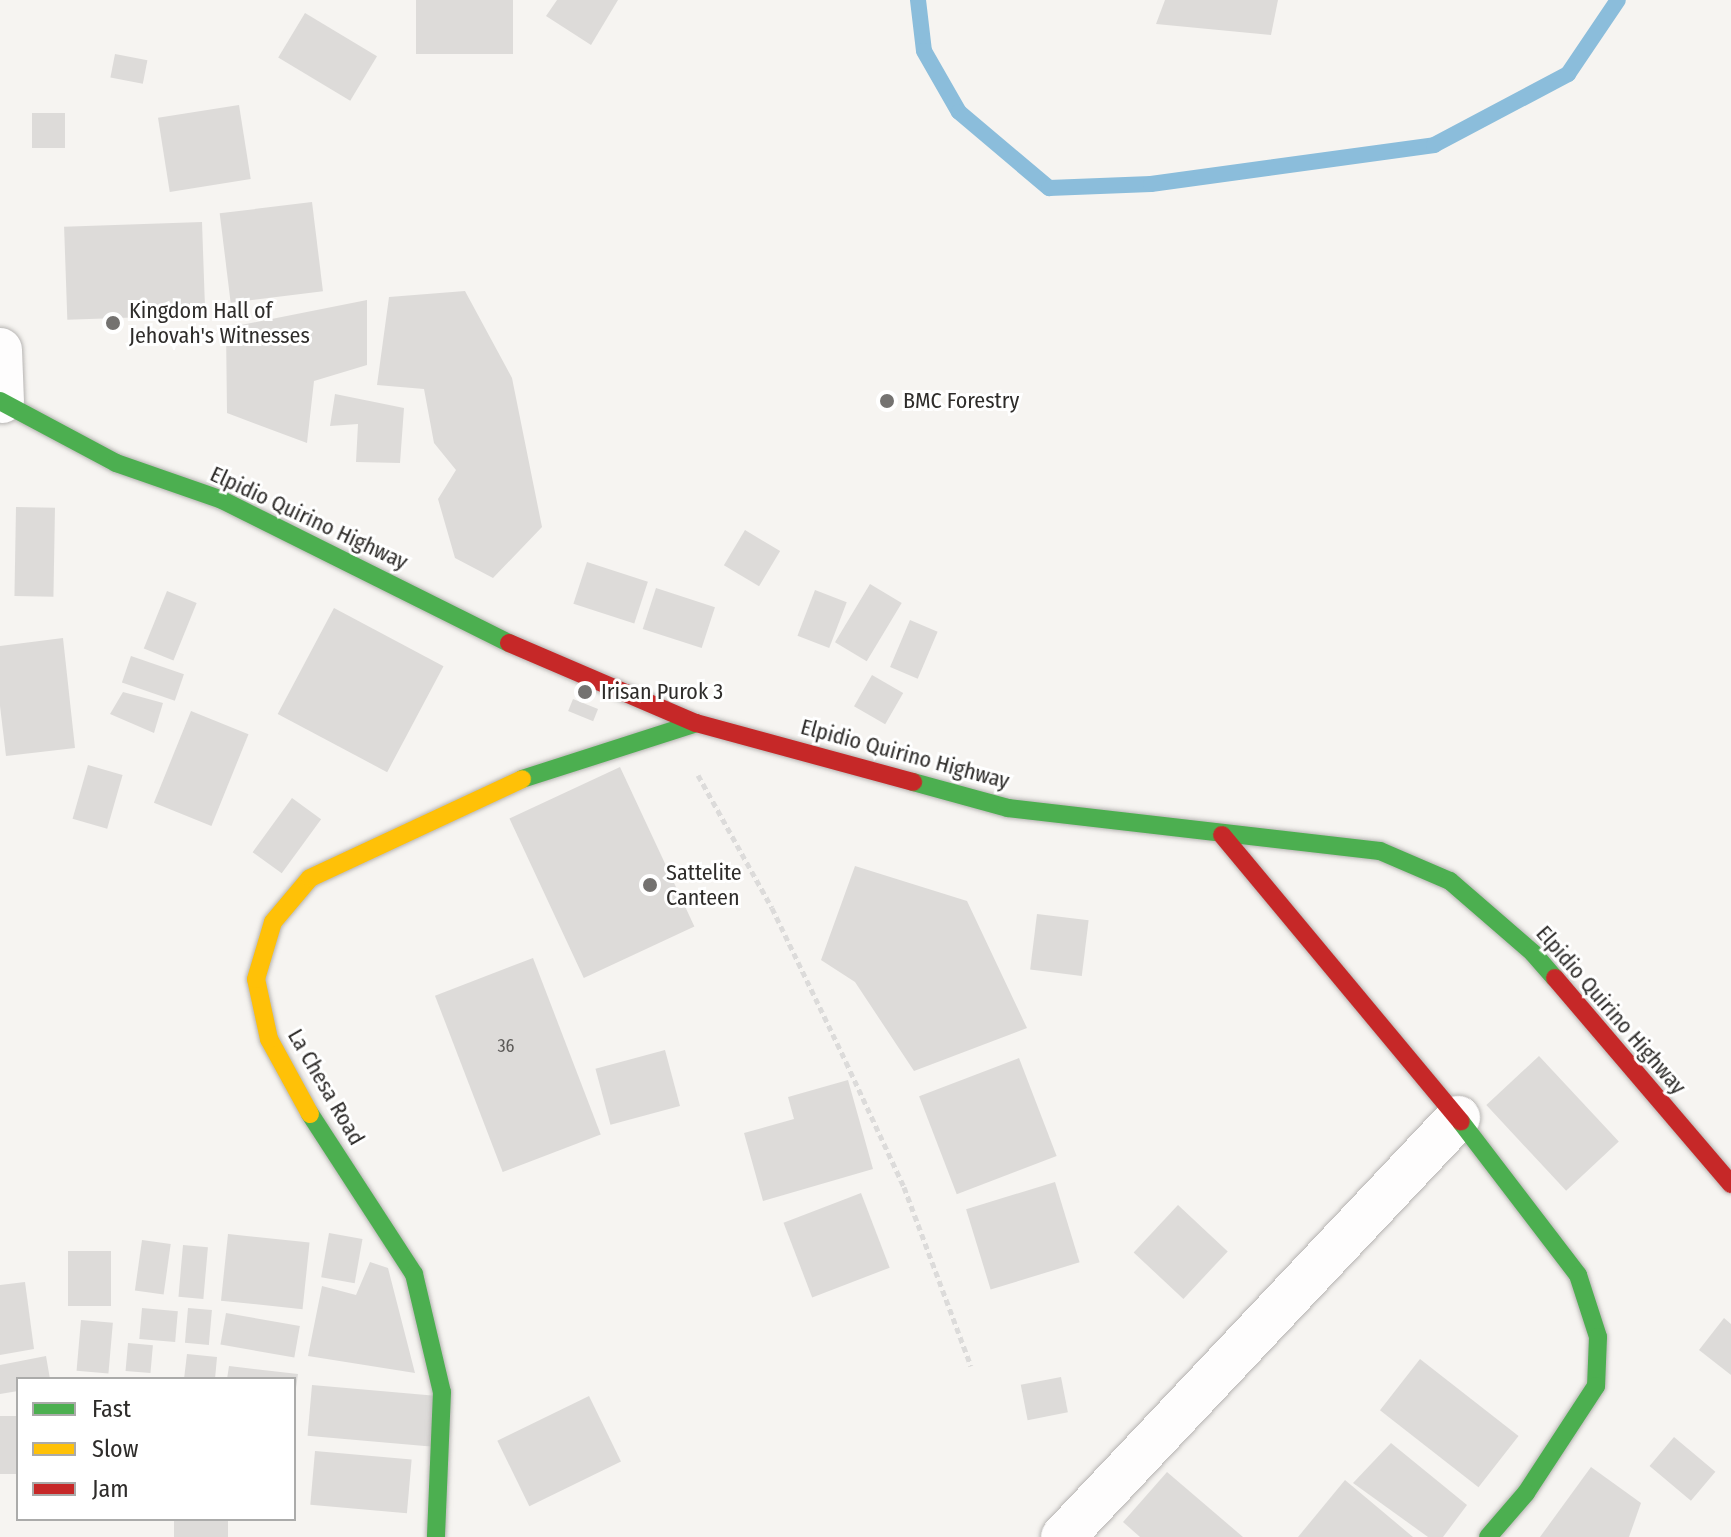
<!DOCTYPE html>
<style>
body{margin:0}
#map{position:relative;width:1731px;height:1537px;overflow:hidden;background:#f6f4f1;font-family:"Fira Sans Condensed",sans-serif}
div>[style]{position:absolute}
.stream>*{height:16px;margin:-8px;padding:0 8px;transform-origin:8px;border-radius:8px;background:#8bbddb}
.building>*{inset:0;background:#dddbd9;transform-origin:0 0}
.path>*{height:5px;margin-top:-2.5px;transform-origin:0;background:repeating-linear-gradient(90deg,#dcdbda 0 6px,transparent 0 10px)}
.roads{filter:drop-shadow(0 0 2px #b6b4b2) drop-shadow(0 0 2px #b6b4b2)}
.street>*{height:44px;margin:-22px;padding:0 22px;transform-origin:22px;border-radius:22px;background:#fefdfd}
.fast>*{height:18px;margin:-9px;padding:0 9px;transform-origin:9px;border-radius:9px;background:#4caf50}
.slow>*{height:18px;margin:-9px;padding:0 9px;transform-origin:9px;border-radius:9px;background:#ffc107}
.jam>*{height:18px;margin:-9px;padding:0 9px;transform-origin:9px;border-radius:9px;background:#c62828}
.dots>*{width:22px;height:22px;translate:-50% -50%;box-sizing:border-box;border:4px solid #fff;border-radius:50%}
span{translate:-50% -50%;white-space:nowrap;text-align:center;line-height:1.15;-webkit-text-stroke:6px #fff;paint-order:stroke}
.number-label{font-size:18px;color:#5c5a58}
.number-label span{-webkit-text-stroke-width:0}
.poi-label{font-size:22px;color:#2e2c2a}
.left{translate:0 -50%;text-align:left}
.street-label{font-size:22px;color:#2e2c2a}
.legend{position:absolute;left:16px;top:1377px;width:280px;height:144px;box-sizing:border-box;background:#fff;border:2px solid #ababaa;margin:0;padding:10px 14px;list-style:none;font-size:24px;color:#2e2c2a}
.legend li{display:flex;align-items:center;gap:16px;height:40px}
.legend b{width:40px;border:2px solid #ababaa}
</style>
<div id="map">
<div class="stream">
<i style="left:918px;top:0;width:51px;rotate:83.3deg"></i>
<i style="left:924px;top:51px;width:70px;rotate:60.2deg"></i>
<i style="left:959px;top:112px;width:118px;rotate:40.2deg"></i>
<i style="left:1049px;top:188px;width:102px;rotate:-2.2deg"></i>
<i style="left:1151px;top:184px;width:286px;rotate:-7.8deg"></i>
<i style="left:1434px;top:145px;width:152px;rotate:-27.9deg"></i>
<i style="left:1568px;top:74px;width:89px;rotate:-56deg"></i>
</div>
<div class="building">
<i style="left:416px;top:0;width:97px;height:54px"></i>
<i style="clip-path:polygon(557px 0,618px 0,591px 45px,546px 16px)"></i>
<i style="clip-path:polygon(1165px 0,1278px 0,1271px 35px,1156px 24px)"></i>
<i style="left:305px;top:13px;width:84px;height:52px;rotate:31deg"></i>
<i style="left:115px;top:54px;width:33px;height:24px;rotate:11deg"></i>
<i style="left:239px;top:105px;width:75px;height:82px;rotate:81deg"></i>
<i style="left:32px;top:113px;width:33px;height:35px"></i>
<i style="left:312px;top:202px;width:90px;height:93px;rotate:83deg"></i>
<i style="left:202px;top:222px;width:93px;height:138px;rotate:88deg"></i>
<i style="clip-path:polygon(465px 291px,512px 378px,542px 527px,493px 578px,455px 558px,438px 499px,456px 470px,434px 443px,424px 389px,377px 385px,389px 297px)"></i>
<i style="clip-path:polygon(367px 300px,367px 365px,314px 381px,307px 443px,227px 413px,226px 328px)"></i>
<i style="clip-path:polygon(335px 394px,404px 408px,400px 463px,356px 462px,358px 424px,330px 426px)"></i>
<i style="left:16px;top:507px;width:39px;height:89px;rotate:1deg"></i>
<i style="left:745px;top:530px;width:41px;height:41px;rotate:31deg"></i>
<i style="left:587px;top:562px;width:64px;height:44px;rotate:18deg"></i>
<i style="left:870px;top:584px;width:37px;height:68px;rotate:31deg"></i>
<i style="left:656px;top:588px;width:62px;height:43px;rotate:18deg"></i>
<i style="left:815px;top:590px;width:34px;height:49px;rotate:21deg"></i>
<i style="left:167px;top:591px;width:32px;height:62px;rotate:22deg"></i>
<i style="left:334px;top:608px;width:124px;height:120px;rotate:28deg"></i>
<i style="left:910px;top:620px;width:30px;height:51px;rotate:23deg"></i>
<i style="clip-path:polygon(63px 638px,75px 748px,6px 756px,0 706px,0 646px)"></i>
<i style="left:131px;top:656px;width:56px;height:28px;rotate:19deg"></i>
<i style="left:872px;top:675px;width:36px;height:36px;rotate:30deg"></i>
<i style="clip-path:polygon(123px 692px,163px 703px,154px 733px,110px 714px)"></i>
<i style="left:573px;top:699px;width:27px;height:13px;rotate:22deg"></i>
<i style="left:191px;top:711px;width:62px;height:99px;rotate:22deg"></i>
<i style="left:88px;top:765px;width:36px;height:56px;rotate:16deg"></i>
<i style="left:620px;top:767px;width:176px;height:122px;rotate:65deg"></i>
<i style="left:292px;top:798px;width:36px;height:67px;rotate:36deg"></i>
<i style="clip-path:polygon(855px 866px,967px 901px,1027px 1028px,914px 1071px,855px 982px,821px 960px)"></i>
<i style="left:1037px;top:914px;width:52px;height:56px;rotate:7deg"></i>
<i style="left:533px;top:958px;width:189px;height:105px;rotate:69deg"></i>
<i style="left:665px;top:1050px;width:58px;height:72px;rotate:75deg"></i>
<i style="left:1539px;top:1056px;width:117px;height:72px;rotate:47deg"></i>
<i style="left:1019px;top:1058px;width:105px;height:107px;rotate:69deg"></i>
<i style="clip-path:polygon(848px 1080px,873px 1169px,763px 1201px,744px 1133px,794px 1119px,788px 1097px)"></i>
<i style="left:1055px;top:1182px;width:84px;height:93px;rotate:73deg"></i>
<i style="left:861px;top:1193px;width:80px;height:83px;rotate:69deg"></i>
<i style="left:1178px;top:1205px;width:68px;height:65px;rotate:43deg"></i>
<i style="left:329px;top:1233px;width:34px;height:45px;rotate:10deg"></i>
<i style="left:228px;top:1234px;width:82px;height:67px;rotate:6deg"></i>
<i style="left:142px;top:1240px;width:29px;height:51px;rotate:8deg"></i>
<i style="left:183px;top:1245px;width:25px;height:52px;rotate:5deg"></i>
<i style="left:68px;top:1251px;width:43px;height:55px"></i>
<i style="clip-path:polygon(370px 1262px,388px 1268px,415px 1373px,308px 1356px,322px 1286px,356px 1295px)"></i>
<i style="clip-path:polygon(25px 1282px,34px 1349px,0 1355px,0 1285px)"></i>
<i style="left:142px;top:1308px;width:36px;height:31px;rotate:5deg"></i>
<i style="left:188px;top:1308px;width:24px;height:35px;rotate:5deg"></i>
<i style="left:226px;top:1313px;width:75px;height:32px;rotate:10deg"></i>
<i style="clip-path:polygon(1724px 1318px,1731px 1324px,1731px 1375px,1699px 1350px)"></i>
<i style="left:81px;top:1320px;width:32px;height:51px;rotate:5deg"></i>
<i style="left:128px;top:1343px;width:25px;height:28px;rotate:5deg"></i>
<i style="clip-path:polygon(187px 1354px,217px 1357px,215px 1379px,184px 1379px)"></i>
<i style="clip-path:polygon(46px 1356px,50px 1379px,18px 1379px,18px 1391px,0 1394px,0 1365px)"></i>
<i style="left:1420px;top:1359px;width:125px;height:65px;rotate:38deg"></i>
<i style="clip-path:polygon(229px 1366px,298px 1374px,296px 1388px,294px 1379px,227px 1379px)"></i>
<i style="left:1061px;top:1377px;width:36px;height:41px;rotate:79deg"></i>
<i style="left:312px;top:1385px;width:129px;height:51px;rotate:5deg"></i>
<i style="left:589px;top:1396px;width:73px;height:102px;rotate:64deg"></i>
<i style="left:18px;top:1416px;width:58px;height:18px;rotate:90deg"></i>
<i style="left:1674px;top:1437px;width:54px;height:38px;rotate:40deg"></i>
<i style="clip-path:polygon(1391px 1443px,1467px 1505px,1443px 1537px,1428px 1537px,1353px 1483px)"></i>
<i style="left:315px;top:1451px;width:97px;height:54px;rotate:5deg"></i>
<i style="clip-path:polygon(1591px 1467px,1641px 1503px,1629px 1537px,1540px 1537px)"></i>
<i style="clip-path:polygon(1167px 1472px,1243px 1537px,1140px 1537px,1123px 1522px)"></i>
<i style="clip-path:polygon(1345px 1480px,1413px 1537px,1298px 1537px)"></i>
<i style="left:174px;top:1519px;width:54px;height:18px"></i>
</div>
<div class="path">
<i style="left:698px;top:775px;width:152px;rotate:60.9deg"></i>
<i style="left:772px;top:908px;width:171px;rotate:64.3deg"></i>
<i style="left:846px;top:1062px;width:138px;rotate:65.1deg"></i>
<i style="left:904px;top:1187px;width:191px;rotate:69.5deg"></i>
</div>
<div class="roads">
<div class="street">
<i style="left:0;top:350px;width:51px;rotate:87.8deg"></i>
<i style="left:1063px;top:1537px;width:576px;rotate:-46.69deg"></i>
</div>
<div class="fast">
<i style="left:0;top:401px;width:132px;rotate:28.1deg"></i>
<i style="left:116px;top:463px;width:112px;rotate:19.2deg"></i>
<i style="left:222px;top:500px;width:321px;rotate:26.5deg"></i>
<i style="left:522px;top:779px;width:183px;rotate:-17.8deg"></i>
<i style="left:913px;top:782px;width:98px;rotate:15.3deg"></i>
<i style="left:1008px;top:808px;width:374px;rotate:6.6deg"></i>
<i style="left:1380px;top:851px;width:76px;rotate:23.2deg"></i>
<i style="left:1450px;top:881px;width:110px;rotate:40.9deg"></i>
<i style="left:1533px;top:953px;width:33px;rotate:49deg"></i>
<i style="left:310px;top:1114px;width:191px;rotate:57deg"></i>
<i style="left:414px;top:1274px;width:121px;rotate:76.7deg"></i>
<i style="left:442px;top:1392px;width:145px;rotate:92.4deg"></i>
<i style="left:1461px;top:1122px;width:193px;rotate:52.6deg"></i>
<i style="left:1578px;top:1275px;width:65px;rotate:72.1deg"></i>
<i style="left:1598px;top:1337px;width:49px;rotate:92.3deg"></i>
<i style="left:1596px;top:1386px;width:128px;rotate:123.2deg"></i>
<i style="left:1526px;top:1493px;width:58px;rotate:130.8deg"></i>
</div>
<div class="slow">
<i style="left:310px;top:1114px;width:85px;rotate:-118.7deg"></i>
<i style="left:269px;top:1039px;width:61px;rotate:-102.2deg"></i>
<i style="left:256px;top:979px;width:59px;rotate:-73.4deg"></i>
<i style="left:273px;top:922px;width:57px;rotate:-49.9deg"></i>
<i style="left:310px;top:878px;width:234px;rotate:-25deg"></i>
</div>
<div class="jam">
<i style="left:509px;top:643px;width:203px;rotate:23.2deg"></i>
<i style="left:696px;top:723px;width:225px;rotate:15.2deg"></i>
<i style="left:1222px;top:835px;width:373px;rotate:50.2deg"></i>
<i style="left:1555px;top:978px;width:271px;rotate:49.5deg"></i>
</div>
</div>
<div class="dots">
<i style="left:113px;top:323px;background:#747270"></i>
<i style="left:887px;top:401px;background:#747270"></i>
<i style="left:585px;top:692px;background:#747270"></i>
<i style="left:650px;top:885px;background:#747270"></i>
</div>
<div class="number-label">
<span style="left:506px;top:1046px">36</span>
</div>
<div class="poi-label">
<span class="left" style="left:129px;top:323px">Kingdom Hall of<br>Jehovah's Witnesses</span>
<span class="left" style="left:903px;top:401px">BMC Forestry</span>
<span class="left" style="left:601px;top:692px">Irisan Purok 3</span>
<span class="left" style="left:666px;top:885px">Sattelite<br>Canteen</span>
</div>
<div class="street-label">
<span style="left:309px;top:518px;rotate:25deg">Elpidio Quirino Highway</span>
<span style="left:905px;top:754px;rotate:15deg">Elpidio Quirino Highway</span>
<span style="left:1611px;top:1010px;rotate:49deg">Elpidio Quirino Highway</span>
<span style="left:326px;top:1087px;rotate:60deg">La Chesa Road</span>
</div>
<ul class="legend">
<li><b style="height:10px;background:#4caf50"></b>Fast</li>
<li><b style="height:10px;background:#ffc107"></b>Slow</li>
<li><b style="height:10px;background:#c62828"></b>Jam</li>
</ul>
</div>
